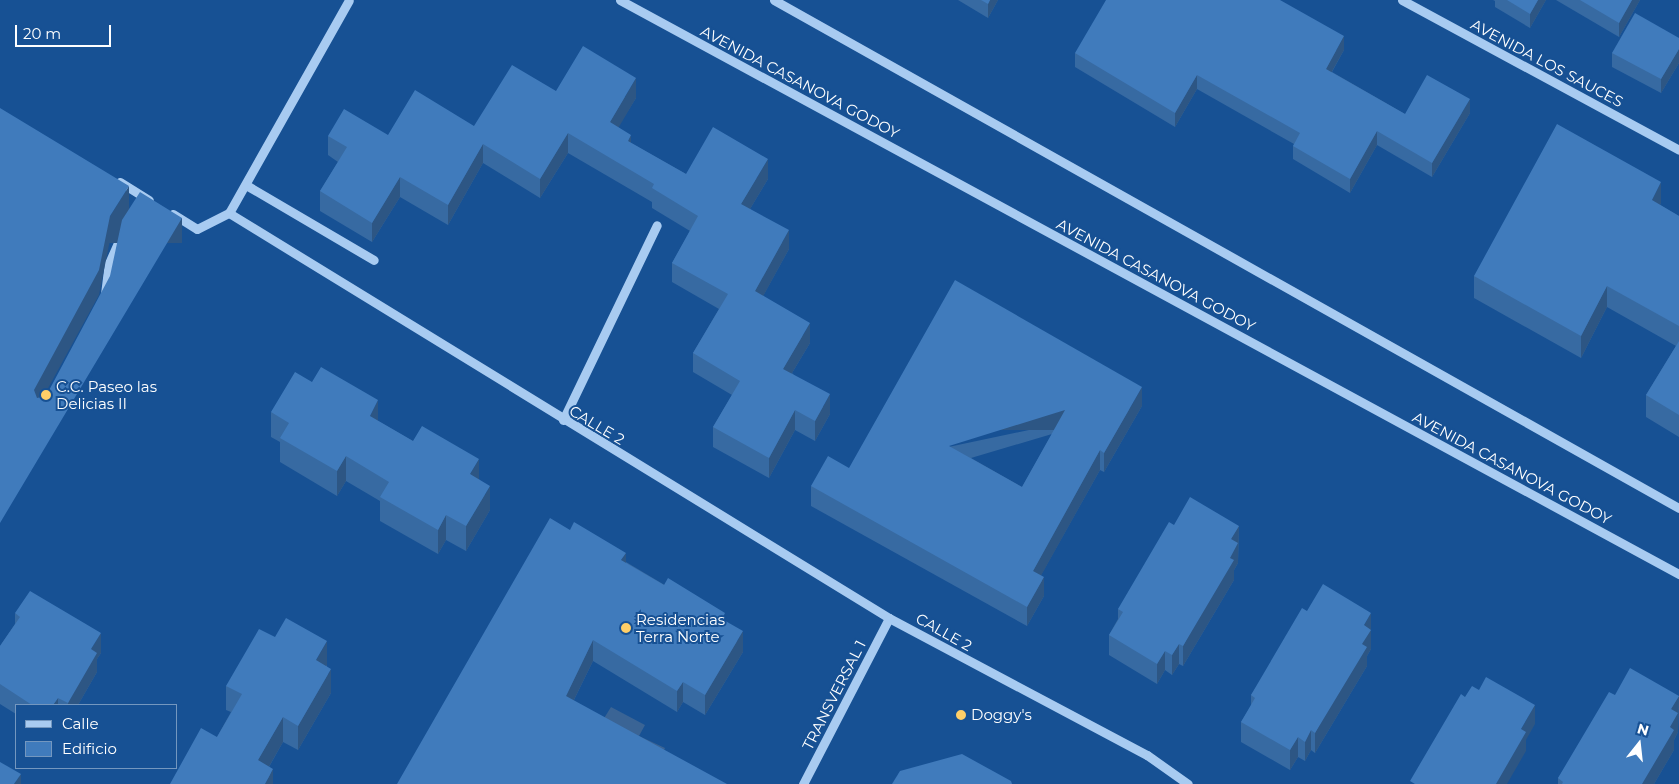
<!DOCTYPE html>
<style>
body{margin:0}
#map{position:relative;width:1679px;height:784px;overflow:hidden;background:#175194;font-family:Montserrat,sans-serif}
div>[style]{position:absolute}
.water>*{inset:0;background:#3a6495}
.minor>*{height:9px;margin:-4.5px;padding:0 4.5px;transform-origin:4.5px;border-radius:4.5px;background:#a8cbf1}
.wall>*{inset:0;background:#376aa2}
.shaded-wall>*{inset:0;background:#2d5684;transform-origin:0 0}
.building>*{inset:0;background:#407bbc}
.dots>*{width:14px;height:14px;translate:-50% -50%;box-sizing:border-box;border:2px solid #175194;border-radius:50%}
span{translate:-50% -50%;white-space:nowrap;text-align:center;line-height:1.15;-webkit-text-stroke:4px #175194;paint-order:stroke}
.street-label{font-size:15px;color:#fff}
.poi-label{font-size:15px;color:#fff}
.left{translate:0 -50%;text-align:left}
.legend{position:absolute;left:15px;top:704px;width:162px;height:65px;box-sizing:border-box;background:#175194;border:1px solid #7497bf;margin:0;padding:6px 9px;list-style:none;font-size:15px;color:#fff}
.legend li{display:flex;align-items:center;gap:10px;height:25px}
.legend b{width:25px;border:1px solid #7497bf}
.north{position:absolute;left:1614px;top:719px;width:50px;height:50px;-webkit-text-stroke:4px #175194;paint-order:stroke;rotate:16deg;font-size:14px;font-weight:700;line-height:20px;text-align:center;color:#fff}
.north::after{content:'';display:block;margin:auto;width:18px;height:22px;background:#fff;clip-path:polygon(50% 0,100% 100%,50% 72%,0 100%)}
.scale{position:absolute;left:15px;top:25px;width:96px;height:22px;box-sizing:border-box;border:2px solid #fff;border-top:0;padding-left:6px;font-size:15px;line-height:18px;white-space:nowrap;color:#fff;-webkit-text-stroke:4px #175194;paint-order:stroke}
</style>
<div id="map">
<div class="water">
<i style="clip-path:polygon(611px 707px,645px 725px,639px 736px,665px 748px,656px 769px,598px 728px)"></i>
</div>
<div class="minor">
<i style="left:620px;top:0;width:1205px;rotate:28.46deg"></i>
<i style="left:774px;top:0;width:1038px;rotate:29.31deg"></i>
<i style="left:1402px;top:0;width:315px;rotate:28.4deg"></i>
<i style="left:120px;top:182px;width:34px;rotate:32deg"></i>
<i style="left:246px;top:185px;width:148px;rotate:30.4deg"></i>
<i style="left:229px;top:213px;width:244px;rotate:-60.6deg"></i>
<i style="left:173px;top:214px;width:28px;rotate:32deg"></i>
<i style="left:197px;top:229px;width:36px;rotate:-27deg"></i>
<i style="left:229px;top:213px;width:774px;rotate:31.53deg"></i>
<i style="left:889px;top:618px;width:292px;rotate:28deg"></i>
<i style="left:1147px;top:755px;width:50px;rotate:35.3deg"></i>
<i style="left:105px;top:294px;width:31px;rotate:-83deg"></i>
<i style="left:109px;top:263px;width:35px;rotate:-66deg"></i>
<i style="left:563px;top:420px;width:216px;rotate:-64.3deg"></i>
<i style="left:803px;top:784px;width:187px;rotate:-62.6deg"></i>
</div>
<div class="wall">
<i style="clip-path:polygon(958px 0,998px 0,988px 18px)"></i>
<i style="clip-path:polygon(1493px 0,1546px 0,1530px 28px,1495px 7px,1495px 1px)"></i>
<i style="clip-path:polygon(1556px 0,1640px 0,1619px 37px)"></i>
<i style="clip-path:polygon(1679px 38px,1679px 63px,1661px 93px,1612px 67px,1612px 53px)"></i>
<i style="clip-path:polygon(1344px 50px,1332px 72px,1405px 114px,1470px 113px,1432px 177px,1377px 145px,1350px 193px,1293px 159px,1293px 146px,1294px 144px,1197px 89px,1175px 127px,1075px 67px,1075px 53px)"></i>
<i style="clip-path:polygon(556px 91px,636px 98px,618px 127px,631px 143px,686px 174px,768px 179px,750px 209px,789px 249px,763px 296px,810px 343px,792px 373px,830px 414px,815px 441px,795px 430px,769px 478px,713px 447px,713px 427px,732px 395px,693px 372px,693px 353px,719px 309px,672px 282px,672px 263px,690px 231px,652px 208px,652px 202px,568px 153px,540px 198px,483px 163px,448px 225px,400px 197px,372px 242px,320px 211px,320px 191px,338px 162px,328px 155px,328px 136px,388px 135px,474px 126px)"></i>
<i style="clip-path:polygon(1661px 203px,1660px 205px,1679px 216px,1679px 437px,1646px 417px,1646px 395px,1676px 346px,1607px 307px,1581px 358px,1474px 298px,1474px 276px)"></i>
<i style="clip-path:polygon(evenodd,1142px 406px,1104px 472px,1100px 470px,1041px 575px,1044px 596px,1027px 626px,811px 506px,811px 486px,849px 468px,1142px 406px,1052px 434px,1022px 487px,971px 458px,1052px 434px)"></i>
<i style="clip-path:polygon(271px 412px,378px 421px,479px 479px,490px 510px,466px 551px,446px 540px,438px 554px,380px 521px,380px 501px,346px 481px,337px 496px,280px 462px,280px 442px,271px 437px)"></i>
<i style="clip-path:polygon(1239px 526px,1238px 563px,1234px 570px,1234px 580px,1183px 666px,1179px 664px,1172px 675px,1165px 670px,1157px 684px,1109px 655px,1109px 635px,1118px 619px,1118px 609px)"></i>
<i style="clip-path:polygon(626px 562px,725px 621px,743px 652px,705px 715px,683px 702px,677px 712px,593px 661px,574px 700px,397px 784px)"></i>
<i style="clip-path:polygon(1307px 611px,1371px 632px,1371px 649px,1367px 656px,1367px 666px,1315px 753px,1311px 750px,1305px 761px,1298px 757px,1290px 770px,1241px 742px,1241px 722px,1251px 706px,1251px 695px)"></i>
<i style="clip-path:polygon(15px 613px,101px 653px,97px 659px,97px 672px,78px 705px,16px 705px,16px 714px,0 704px,0 646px,15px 624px)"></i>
<i style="clip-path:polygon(327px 665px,327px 667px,331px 693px,298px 750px,283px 742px,269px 767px,273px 784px,217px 737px,231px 712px,226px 710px,226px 686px)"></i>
<i style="clip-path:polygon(1615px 695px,1679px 696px,1678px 732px,1674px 740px,1674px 750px,1654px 784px,1558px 784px,1558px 778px)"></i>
</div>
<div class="shaded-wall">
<i style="clip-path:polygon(990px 0,998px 0,988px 18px,988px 4px)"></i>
<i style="clip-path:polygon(1538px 0,1546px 0,1530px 28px,1530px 14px)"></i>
<i style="clip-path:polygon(1632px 0,1640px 0,1619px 37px,1619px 23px)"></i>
<i style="clip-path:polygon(1344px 36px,1344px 50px,1326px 82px,1326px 69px)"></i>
<i style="clip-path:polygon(1679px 49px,1679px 63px,1661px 93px,1661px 79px)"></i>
<i style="clip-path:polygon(1197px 75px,1197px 89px,1175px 127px,1175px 113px)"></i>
<i style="clip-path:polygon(636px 78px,636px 98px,610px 142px,610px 122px)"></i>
<i style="clip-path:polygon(1470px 99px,1470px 113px,1432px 177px,1432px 163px)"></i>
<i style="clip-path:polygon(1377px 131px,1377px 145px,1350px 193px,1350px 179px)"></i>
<i style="clip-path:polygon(568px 133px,568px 153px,540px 198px,540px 179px)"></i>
<i style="clip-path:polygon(631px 135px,631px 154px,628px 141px)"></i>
<i style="clip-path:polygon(483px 144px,483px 163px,448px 225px,448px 205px)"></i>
<i style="clip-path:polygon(768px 159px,768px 179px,741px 224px,741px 204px)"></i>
<i style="clip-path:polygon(400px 177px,400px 197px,372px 242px,372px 223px)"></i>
<i style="clip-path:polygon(1661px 182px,1661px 203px,1652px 222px,1652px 200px)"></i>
<i style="clip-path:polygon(129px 186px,129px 210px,110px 240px,99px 295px,34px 414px,34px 390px,110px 216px)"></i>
<i style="left:182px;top:218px;width:25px;height:355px;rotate:90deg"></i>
<i style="clip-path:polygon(789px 230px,789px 249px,755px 311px,755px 291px)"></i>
<i style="clip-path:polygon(1607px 286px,1607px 307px,1581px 358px,1581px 336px)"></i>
<i style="clip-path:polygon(810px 323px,810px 343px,783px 388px,783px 369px)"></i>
<i style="clip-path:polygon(1142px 387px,1142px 406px,1104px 472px,1104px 453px)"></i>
<i style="clip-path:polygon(830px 394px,830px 414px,815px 441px,815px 421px)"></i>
<i style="clip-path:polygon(378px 400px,378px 424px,370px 416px)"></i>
<i style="clip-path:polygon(795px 410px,795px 430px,769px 478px,769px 458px)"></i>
<i style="left:1065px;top:410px;width:20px;height:121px;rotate:90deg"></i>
<i style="clip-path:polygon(1100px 450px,1100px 470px,1033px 590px,1033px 571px)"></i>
<i style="clip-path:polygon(346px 456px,346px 481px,337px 496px,337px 471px)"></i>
<i style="clip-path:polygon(479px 459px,479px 483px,470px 474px)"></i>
<i style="clip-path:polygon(490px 486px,490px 510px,466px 551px,466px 526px)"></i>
<i style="clip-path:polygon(446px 515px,446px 540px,438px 554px,438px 530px)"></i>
<i style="clip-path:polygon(1239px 526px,1238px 563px,1234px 570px,1234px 580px,1183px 666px,1183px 646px,1230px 558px,1231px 539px)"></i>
<i style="clip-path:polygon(626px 553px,626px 573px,621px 560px)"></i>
<i style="clip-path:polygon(1044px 577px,1044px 596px,1027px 626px,1027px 607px)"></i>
<i style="clip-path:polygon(1371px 613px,1371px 649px,1367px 656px,1367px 666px,1315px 753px,1315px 733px,1362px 644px,1364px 625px)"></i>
<i style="clip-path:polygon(743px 631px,743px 652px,705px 715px,705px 695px)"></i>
<i style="clip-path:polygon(101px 633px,101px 653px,97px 659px,97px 672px,78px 705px,68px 705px,68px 703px,91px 649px)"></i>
<i style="clip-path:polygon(593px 640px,593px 661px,566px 716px,566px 696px)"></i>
<i style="clip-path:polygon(327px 641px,327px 665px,316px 685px,316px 660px)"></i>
<i style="clip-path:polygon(1179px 644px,1179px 664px,1172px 675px,1172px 655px)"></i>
<i style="clip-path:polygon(1165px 651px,1165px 670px,1157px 684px,1157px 664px)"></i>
<i style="clip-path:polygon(331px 669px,331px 693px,298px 750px,298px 726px)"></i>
<i style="clip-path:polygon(683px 682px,683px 702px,677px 712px,677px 691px)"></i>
<i style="clip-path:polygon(1679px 696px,1678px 732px,1674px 740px,1674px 750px,1654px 784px,1642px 784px,1671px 709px)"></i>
<i style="clip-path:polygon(58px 698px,58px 705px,53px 705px)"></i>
<i style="clip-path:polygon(1535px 705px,1535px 724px,1526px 740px,1526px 751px,1507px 784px,1496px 784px,1521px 729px)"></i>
<i style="clip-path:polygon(283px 717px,283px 742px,259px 784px,258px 760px)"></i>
<i style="clip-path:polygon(1311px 730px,1311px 750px,1305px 761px,1305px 742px)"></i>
<i style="clip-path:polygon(1298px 737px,1298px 757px,1290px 770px,1290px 750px)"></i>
<i style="clip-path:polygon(273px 769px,273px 784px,265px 784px)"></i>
<i style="clip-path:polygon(21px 774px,21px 784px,14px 784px)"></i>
</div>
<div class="building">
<i style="clip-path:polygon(981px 0,990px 0,988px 4px)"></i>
<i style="clip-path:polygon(1106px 0,1280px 0,1344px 36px,1326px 69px,1405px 114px,1427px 75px,1470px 99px,1432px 163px,1377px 131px,1350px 179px,1293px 146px,1300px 133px,1197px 75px,1175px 113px,1075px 53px)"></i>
<i style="clip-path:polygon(1507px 0,1538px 0,1530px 14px)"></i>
<i style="clip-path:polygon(1580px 0,1632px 0,1619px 23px)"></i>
<i style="clip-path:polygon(1635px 13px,1679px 38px,1679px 49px,1661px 79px,1612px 53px)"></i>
<i style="clip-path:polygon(583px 46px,636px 78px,610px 122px,631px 135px,628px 141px,686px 174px,713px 127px,768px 159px,741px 204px,789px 230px,755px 291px,810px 323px,783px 369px,830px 394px,815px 421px,795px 410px,769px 458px,713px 427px,740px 381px,693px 353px,728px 294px,672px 263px,698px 216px,652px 188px,654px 184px,568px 133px,540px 179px,483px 144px,448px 205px,400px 177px,372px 223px,320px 191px,347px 147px,328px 136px,344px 109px,388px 135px,415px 90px,474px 126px,512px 65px,556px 91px)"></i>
<i style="clip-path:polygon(0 108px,129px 186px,110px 216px,99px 270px,34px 390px,37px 398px,46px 396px,110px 276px,122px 220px,140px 192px,182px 218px,0 523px)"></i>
<i style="clip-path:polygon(1557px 124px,1661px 182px,1652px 200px,1679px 216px,1679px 326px,1607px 286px,1581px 336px,1474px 276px)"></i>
<i style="clip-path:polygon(evenodd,955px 280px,1142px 387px,1104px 453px,1100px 450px,1033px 571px,1044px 577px,1027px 607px,811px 486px,828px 456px,849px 468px,955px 280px,1065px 410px,1022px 487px,949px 446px,1065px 410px)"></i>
<i style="clip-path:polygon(1679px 341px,1679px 415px,1646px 395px)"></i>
<i style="clip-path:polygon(321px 367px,378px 400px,370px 416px,413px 441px,422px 426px,479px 459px,470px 474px,490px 486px,466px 526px,446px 515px,438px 530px,380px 497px,389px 482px,346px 456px,337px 471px,280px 438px,289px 423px,271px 412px,295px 372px,312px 382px)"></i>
<i style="clip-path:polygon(1190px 497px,1239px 526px,1231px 539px,1238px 543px,1230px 558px,1234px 560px,1183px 646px,1179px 644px,1172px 655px,1165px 651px,1157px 664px,1109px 635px,1123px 612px,1118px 609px,1169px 522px,1174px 525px)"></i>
<i style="clip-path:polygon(550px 518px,570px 530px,574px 522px,626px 553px,621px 560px,664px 585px,668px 578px,725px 613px,722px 619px,743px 631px,705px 695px,683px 682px,677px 691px,593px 640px,566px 696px,727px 784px,397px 784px)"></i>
<i style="clip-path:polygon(1323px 584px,1371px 613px,1364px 625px,1371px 630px,1362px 644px,1367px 647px,1315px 733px,1311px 730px,1305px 742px,1298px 737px,1290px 750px,1241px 722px,1255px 698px,1251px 695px,1302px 608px,1307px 611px)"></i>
<i style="clip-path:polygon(30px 591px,101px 633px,91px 649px,97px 653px,68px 703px,58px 698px,53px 705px,32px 705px,0 684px,0 646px,20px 617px,15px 613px)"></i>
<i style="clip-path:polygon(286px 618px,327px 641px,316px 660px,331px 669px,298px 726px,283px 717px,258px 760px,273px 769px,265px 784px,170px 784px,201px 728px,217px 737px,242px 694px,226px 686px,259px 629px,275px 637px)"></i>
<i style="clip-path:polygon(1630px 668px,1679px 696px,1671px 709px,1678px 713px,1670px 727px,1674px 730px,1642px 784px,1562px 784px,1563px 782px,1558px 778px,1609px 692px,1615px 695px)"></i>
<i style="clip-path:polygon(1486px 677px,1535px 705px,1521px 729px,1526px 732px,1496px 784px,1415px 784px,1410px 781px,1461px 694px,1465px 697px,1472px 686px,1479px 690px)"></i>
<i style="clip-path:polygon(962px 754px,1011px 781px,1012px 784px,892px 784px,900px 771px)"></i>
<i style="clip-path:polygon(0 762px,21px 774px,14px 784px,0 784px)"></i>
</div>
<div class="dots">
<i style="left:46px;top:395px;background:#ffcf68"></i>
<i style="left:626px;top:628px;background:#ffcf68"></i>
<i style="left:961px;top:715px;background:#ffcf68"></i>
</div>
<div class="street-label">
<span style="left:1547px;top:63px;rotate:28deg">AVENIDA LOS SAUCES</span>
<span style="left:800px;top:82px;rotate:28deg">AVENIDA CASANOVA GODOY</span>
<span style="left:1156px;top:275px;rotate:28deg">AVENIDA CASANOVA GODOY</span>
<span style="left:597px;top:425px;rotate:31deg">CALLE 2</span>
<span style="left:1512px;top:468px;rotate:28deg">AVENIDA CASANOVA GODOY</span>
<span style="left:944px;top:632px;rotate:29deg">CALLE 2</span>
<span style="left:834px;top:695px;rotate:-63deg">TRANSVERSAL 1</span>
</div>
<div class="poi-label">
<span class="left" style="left:56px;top:395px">C.C. Paseo las<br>Delicias II</span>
<span class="left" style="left:636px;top:628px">Residencias<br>Terra Norte</span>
<span class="left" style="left:971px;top:715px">Doggy's</span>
</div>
<ul class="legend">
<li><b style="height:6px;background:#a8cbf1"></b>Calle</li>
<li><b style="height:14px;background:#407bbc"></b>Edificio</li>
</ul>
<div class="north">N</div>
<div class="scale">20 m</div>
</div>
